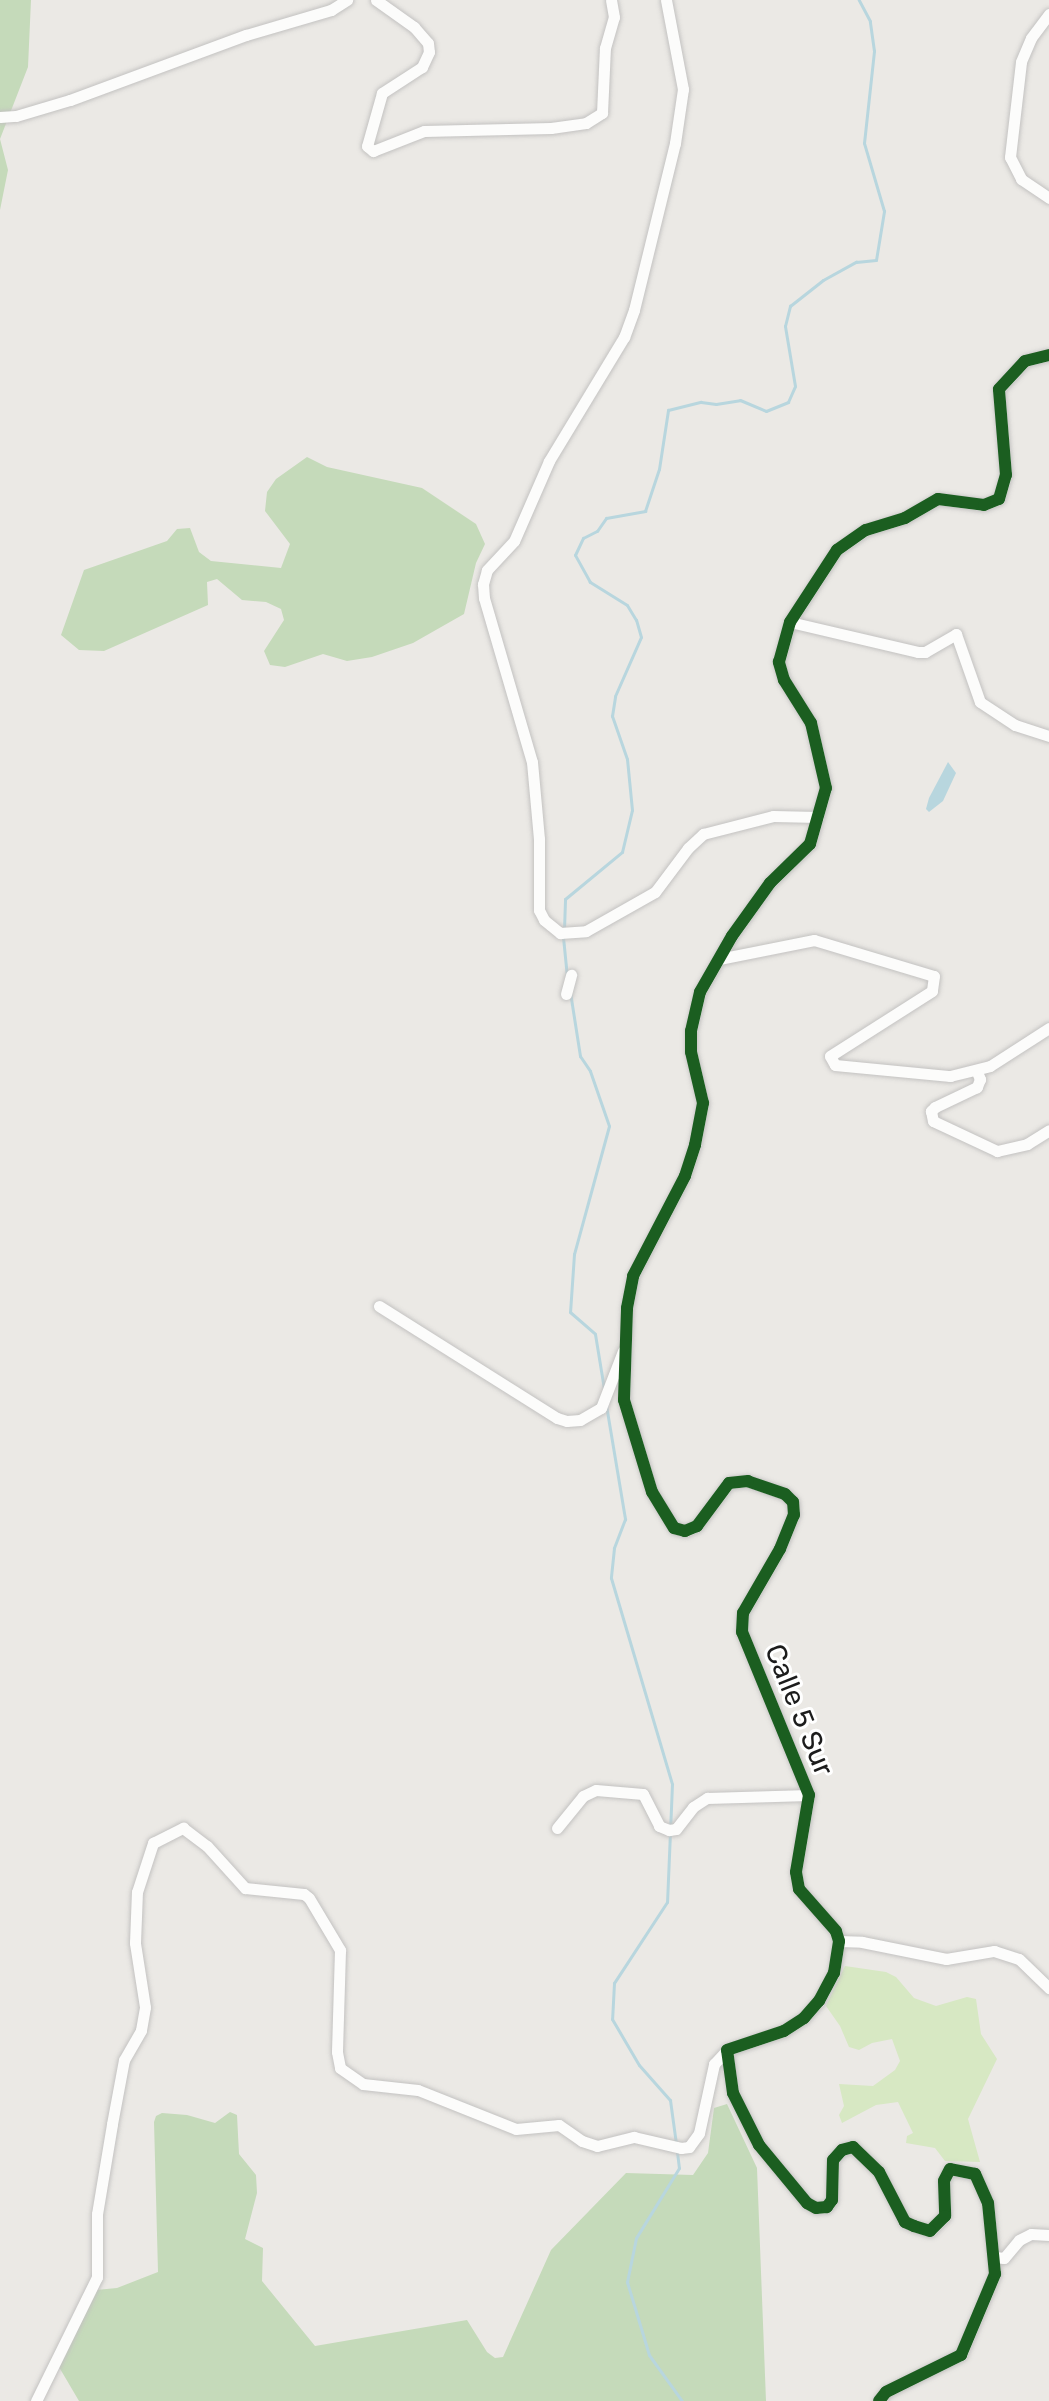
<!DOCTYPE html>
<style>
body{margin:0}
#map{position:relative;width:1049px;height:2401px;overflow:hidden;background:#ebe9e5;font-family:Rubik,sans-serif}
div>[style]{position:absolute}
.grass>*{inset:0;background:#d7e8c3}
.forest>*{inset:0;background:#c5daba}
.water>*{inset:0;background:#b8d6de}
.stream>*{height:3px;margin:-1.5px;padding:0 1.5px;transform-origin:1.5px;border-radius:1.5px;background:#b8d6de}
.roads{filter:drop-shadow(0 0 2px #c3c2c1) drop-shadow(0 0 2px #c3c2c1)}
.minor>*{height:11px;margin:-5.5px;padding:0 5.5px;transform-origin:5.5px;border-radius:5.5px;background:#fcfcfb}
.cycleway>*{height:12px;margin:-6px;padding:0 6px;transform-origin:6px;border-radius:6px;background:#1b5e20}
span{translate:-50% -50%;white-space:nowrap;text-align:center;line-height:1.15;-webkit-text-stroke:6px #fff;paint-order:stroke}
.street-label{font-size:28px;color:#1c1c1c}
</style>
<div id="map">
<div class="grass">
<i style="clip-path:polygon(845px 1966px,886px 1972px,896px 1977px,914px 1998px,936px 2006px,967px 1997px,976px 1999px,981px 2034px,997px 2059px,968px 2119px,980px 2162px,945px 2161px,935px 2148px,906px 2143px,907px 2136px,913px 2133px,898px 2102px,876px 2105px,842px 2123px,839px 2115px,844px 2106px,839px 2084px,873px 2086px,895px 2070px,900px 2061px,892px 2039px,872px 2043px,859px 2050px,849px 2047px,840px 2026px,826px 2006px)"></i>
</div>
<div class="forest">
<i style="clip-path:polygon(0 0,31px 0,28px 67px,0 139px,8px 170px,0 210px)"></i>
<i style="clip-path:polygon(307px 457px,327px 467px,422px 488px,476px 524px,485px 544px,476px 563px,464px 614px,413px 643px,372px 657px,347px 661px,323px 654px,285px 667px,270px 665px,264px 651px,284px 620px,281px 609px,266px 602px,242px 600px,217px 579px,207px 582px,208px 605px,104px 651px,79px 650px,61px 635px,84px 570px,167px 541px,177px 529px,190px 528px,199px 552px,211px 561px,281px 568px,290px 544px,265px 511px,267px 492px,276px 479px)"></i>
<i style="clip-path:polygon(727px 2104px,757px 2168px,766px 2401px,79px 2401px,59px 2367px,96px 2290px,117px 2288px,158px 2272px,154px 2122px,156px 2116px,162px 2113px,187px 2115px,215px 2123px,230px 2112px,237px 2115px,239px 2154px,256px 2175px,257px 2193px,245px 2239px,263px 2248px,262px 2281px,315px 2346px,467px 2320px,487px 2352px,495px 2358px,503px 2357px,551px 2250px,626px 2173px,693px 2175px,708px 2153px,714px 2108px)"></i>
</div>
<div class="water">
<i style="clip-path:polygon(948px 762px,956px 773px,943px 801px,929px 812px,926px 809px,929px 798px)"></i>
</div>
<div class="stream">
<i style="left:564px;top:929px;width:30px;rotate:-88deg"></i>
<i style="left:565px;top:899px;width:74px;rotate:-39.5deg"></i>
<i style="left:622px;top:852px;width:43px;rotate:-76.6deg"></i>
<i style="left:632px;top:810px;width:51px;rotate:-95.6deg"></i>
<i style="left:627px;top:759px;width:46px;rotate:-109.2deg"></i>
<i style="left:612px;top:716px;width:20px;rotate:-81deg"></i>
<i style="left:615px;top:696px;width:64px;rotate:-66.2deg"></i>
<i style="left:641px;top:637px;width:18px;rotate:-106deg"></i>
<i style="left:636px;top:620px;width:17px;rotate:-121deg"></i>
<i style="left:627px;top:605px;width:44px;rotate:-148.1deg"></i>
<i style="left:590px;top:582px;width:31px;rotate:-119deg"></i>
<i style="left:575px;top:555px;width:19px;rotate:-65deg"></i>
<i style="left:583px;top:538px;width:16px;rotate:-27deg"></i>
<i style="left:597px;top:531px;width:16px;rotate:-55deg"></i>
<i style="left:606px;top:518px;width:40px;rotate:-10deg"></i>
<i style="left:645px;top:511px;width:44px;rotate:-71.6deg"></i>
<i style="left:659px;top:469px;width:60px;rotate:-81.3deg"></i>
<i style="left:668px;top:410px;width:34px;rotate:-14deg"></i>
<i style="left:701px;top:402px;width:15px;rotate:8deg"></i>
<i style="left:716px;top:404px;width:24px;rotate:-9deg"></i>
<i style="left:740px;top:400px;width:28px;rotate:23deg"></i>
<i style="left:766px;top:411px;width:24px;rotate:-22deg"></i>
<i style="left:788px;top:402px;width:17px;rotate:-66deg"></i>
<i style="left:795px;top:386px;width:61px;rotate:-99.5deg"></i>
<i style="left:785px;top:326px;width:21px;rotate:-76deg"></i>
<i style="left:790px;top:306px;width:42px;rotate:-38.2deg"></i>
<i style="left:823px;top:280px;width:38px;rotate:-29deg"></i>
<i style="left:856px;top:262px;width:20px;rotate:-6deg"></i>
<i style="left:876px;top:260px;width:50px;rotate:-80.7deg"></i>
<i style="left:884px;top:211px;width:71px;rotate:-106.4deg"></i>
<i style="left:864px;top:143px;width:93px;rotate:-83.8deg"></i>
<i style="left:874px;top:51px;width:30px;rotate:-98deg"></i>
<i style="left:870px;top:21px;width:24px;rotate:-118deg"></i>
<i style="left:563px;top:937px;width:40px;rotate:84.3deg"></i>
<i style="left:570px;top:992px;width:65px;rotate:81.1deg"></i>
<i style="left:580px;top:1056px;width:18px;rotate:56deg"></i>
<i style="left:590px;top:1071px;width:58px;rotate:70.9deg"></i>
<i style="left:609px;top:1126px;width:133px;rotate:105.3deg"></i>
<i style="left:574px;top:1254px;width:58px;rotate:93.9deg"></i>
<i style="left:570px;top:1312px;width:33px;rotate:41deg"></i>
<i style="left:595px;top:1334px;width:56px;rotate:80.7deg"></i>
<i style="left:606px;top:1405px;width:116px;rotate:80.5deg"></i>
<i style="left:625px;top:1519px;width:31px;rotate:111deg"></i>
<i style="left:614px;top:1548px;width:30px;rotate:96deg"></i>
<i style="left:611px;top:1578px;width:215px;rotate:73.5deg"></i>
<i style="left:672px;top:1784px;width:118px;rotate:92.4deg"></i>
<i style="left:667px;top:1902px;width:97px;rotate:123.2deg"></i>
<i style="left:614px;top:1983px;width:36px;rotate:93deg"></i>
<i style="left:612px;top:2019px;width:53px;rotate:59.6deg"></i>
<i style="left:639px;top:2065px;width:47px;rotate:48.5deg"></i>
<i style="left:670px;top:2100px;width:44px;rotate:82.2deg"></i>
<i style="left:677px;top:2152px;width:16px;rotate:83deg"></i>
<i style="left:679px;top:2168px;width:82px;rotate:121.6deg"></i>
<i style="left:636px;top:2238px;width:45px;rotate:101.6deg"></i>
<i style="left:627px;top:2282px;width:76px;rotate:73.2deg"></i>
<i style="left:649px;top:2355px;width:57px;rotate:54.3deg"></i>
</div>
<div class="roads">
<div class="minor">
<i style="left:376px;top:0;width:47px;rotate:35.4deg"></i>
<i style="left:414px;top:27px;width:21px;rotate:49deg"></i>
<i style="left:428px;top:43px;width:9px;rotate:84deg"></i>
<i style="left:429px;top:52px;width:17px;rotate:115deg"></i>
<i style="left:422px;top:67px;width:48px;rotate:147deg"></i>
<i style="left:382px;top:93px;width:55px;rotate:105.8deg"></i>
<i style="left:367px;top:146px;width:8px;rotate:40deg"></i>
<i style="left:373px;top:151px;width:55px;rotate:-21.4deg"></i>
<i style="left:424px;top:131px;width:127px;rotate:-1.4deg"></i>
<i style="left:551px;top:128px;width:35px;rotate:-8deg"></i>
<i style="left:586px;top:123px;width:19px;rotate:-32deg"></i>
<i style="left:602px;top:113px;width:65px;rotate:-87.4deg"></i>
<i style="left:605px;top:48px;width:32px;rotate:-74deg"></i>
<i style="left:614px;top:17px;width:17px;rotate:-100deg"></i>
<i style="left:666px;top:0;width:91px;rotate:79.2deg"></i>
<i style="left:683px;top:89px;width:55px;rotate:98.4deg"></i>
<i style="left:675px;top:143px;width:172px;rotate:103.8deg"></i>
<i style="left:634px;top:310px;width:29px;rotate:110deg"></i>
<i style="left:624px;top:337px;width:145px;rotate:121.2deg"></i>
<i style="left:549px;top:461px;width:87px;rotate:113.6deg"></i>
<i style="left:514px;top:541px;width:40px;rotate:133deg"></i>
<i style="left:487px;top:570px;width:15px;rotate:106deg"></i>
<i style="left:483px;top:584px;width:14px;rotate:86deg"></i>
<i style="left:484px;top:598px;width:171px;rotate:73.7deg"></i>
<i style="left:532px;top:762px;width:77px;rotate:84.8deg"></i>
<i style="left:539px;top:839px;width:71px;rotate:90deg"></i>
<i style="left:539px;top:910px;width:11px;rotate:63deg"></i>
<i style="left:544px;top:920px;width:21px;rotate:39deg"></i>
<i style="left:560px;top:933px;width:26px;rotate:-4deg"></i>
<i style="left:586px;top:931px;width:79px;rotate:-29.5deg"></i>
<i style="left:655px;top:892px;width:55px;rotate:-53.1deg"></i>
<i style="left:688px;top:848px;width:21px;rotate:-43deg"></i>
<i style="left:703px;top:834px;width:72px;rotate:-14.4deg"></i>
<i style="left:773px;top:816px;width:45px;rotate:1.3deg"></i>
<i style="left:1049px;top:14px;width:30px;rotate:127deg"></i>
<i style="left:1031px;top:38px;width:26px;rotate:113deg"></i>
<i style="left:1021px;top:62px;width:96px;rotate:96.6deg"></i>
<i style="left:1010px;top:157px;width:25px;rotate:63deg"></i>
<i style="left:1021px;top:179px;width:34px;rotate:34deg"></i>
<i style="left:0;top:117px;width:16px;rotate:-4deg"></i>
<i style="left:16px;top:116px;width:56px;rotate:-16.5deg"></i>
<i style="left:70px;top:100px;width:188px;rotate:-20.3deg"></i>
<i style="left:246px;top:35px;width:89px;rotate:-16.4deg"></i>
<i style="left:331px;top:10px;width:19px;rotate:-32deg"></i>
<i style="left:790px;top:622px;width:131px;rotate:13.2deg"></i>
<i style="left:918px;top:652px;width:7px"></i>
<i style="left:925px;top:652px;width:36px;rotate:-30deg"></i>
<i style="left:956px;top:634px;width:72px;rotate:70.6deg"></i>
<i style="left:980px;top:702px;width:42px;rotate:33.3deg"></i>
<i style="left:1015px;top:725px;width:36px;rotate:18deg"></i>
<i style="left:719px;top:959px;width:97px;rotate:-11.3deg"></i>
<i style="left:814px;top:940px;width:125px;rotate:16.7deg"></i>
<i style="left:934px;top:976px;width:15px;rotate:98deg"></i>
<i style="left:932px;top:991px;width:121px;rotate:147.5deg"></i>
<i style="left:830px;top:1056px;width:10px;rotate:61deg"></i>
<i style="left:835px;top:1065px;width:116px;rotate:5.5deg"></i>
<i style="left:950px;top:1076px;width:41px;rotate:-14deg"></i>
<i style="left:990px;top:1066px;width:70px;rotate:-32.8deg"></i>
<i style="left:566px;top:994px;width:20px;rotate:-75deg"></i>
<i style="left:977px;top:1072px;width:8px;rotate:67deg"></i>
<i style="left:980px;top:1079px;width:9px;rotate:111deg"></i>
<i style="left:977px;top:1087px;width:47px;rotate:154.5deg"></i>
<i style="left:935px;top:1107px;width:6px;rotate:135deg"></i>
<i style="left:931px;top:1111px;width:10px;rotate:79deg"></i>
<i style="left:933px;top:1121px;width:71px;rotate:25.1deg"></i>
<i style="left:997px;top:1151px;width:31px;rotate:-13deg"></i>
<i style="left:1027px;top:1144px;width:26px;rotate:-32deg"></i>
<i style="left:379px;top:1306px;width:210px;rotate:32.2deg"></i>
<i style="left:557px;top:1418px;width:10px;rotate:17deg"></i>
<i style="left:567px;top:1421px;width:13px;rotate:-4deg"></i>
<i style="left:580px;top:1420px;width:24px;rotate:-30deg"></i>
<i style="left:601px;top:1408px;width:61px;rotate:-68.9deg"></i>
<i style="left:557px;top:1828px;width:41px;rotate:-50.9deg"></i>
<i style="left:583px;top:1796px;width:14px;rotate:-25deg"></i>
<i style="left:596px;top:1790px;width:47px;rotate:4.9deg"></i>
<i style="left:643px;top:1794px;width:36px;rotate:63deg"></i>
<i style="left:659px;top:1826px;width:11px;rotate:22deg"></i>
<i style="left:669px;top:1830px;width:7px;rotate:-8deg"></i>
<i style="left:676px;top:1829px;width:28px;rotate:-52deg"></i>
<i style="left:693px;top:1807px;width:17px;rotate:-33deg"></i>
<i style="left:707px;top:1798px;width:102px;rotate:-1.7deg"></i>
<i style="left:839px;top:1941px;width:23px;rotate:2deg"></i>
<i style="left:862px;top:1942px;width:86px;rotate:11.4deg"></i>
<i style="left:946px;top:1959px;width:49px;rotate:-9.5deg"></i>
<i style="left:994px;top:1951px;width:26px;rotate:18deg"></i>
<i style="left:1019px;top:1959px;width:42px;rotate:44deg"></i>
<i style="left:995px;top:2257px;width:9px;rotate:6deg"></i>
<i style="left:1004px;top:2258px;width:23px;rotate:-50deg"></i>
<i style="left:1019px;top:2240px;width:13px;rotate:-27deg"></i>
<i style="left:1031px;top:2234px;width:18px;rotate:3deg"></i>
<i style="left:36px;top:2401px;width:138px;rotate:-63.8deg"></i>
<i style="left:97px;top:2277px;width:63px;rotate:-90deg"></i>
<i style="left:97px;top:2214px;width:91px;rotate:-80.5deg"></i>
<i style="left:112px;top:2124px;width:65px;rotate:-79.4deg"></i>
<i style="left:124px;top:2060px;width:34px;rotate:-60deg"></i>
<i style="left:141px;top:2030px;width:23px;rotate:-80deg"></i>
<i style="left:145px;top:2007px;width:65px;rotate:-98.9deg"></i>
<i style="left:135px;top:1943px;width:51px;rotate:-87.8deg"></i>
<i style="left:137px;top:1892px;width:52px;rotate:-71.9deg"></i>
<i style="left:153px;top:1843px;width:34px;rotate:-27deg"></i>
<i style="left:183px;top:1828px;width:30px;rotate:37deg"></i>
<i style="left:207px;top:1846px;width:57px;rotate:47.9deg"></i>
<i style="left:245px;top:1888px;width:59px;rotate:5.8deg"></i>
<i style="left:304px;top:1894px;width:6px;rotate:39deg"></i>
<i style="left:309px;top:1898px;width:61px;rotate:59.2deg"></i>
<i style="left:340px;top:1950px;width:102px;rotate:91.7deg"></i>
<i style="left:337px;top:2052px;width:16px;rotate:79deg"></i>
<i style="left:340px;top:2068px;width:28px;rotate:35deg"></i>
<i style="left:363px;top:2084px;width:55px;rotate:6.2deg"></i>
<i style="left:418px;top:2090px;width:105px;rotate:21.7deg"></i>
<i style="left:516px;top:2129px;width:43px;rotate:-5.3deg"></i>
<i style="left:559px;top:2125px;width:28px;rotate:35deg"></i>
<i style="left:582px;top:2141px;width:16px;rotate:18deg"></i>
<i style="left:597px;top:2146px;width:38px;rotate:-14deg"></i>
<i style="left:634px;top:2137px;width:48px;rotate:13.2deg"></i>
<i style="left:681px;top:2148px;width:8px;rotate:-7deg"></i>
<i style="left:689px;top:2147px;width:17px;rotate:-54deg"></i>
<i style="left:699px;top:2133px;width:71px;rotate:-77.7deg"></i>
<i style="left:714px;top:2064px;width:19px;rotate:-47deg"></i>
<i style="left:879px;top:2401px;width:11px;rotate:-52deg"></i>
<i style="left:886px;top:2392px;width:84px;rotate:-26.3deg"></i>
<i style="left:961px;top:2355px;width:88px;rotate:-67.2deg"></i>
<i style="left:995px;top:2274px;width:71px;rotate:-95.6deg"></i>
<i style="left:988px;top:2203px;width:32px;rotate:-114deg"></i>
<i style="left:975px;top:2174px;width:25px;rotate:-169deg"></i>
<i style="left:950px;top:2169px;width:13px;rotate:117deg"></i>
<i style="left:944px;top:2181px;width:35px;rotate:88deg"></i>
<i style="left:945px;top:2216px;width:21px;rotate:135deg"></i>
<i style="left:930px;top:2231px;width:17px;rotate:-163deg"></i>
<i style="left:914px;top:2226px;width:10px;rotate:-156deg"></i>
<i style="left:905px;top:2222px;width:56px;rotate:-117.5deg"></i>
<i style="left:879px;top:2172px;width:36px;rotate:-136deg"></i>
<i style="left:853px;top:2147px;width:11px;rotate:165deg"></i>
<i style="left:842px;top:2150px;width:13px;rotate:132deg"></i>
<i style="left:833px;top:2160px;width:40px;rotate:91.4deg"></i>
<i style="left:832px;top:2200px;width:9px;rotate:126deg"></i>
<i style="left:827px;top:2207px;width:11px;rotate:175deg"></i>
<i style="left:816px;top:2208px;width:10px;rotate:-151deg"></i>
<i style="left:807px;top:2203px;width:75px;rotate:-129.6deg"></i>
<i style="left:759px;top:2145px;width:58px;rotate:-116.6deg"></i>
<i style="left:733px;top:2093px;width:43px;rotate:-97.9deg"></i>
<i style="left:727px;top:2050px;width:60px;rotate:-18.4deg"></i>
<i style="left:784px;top:2031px;width:24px;rotate:-33deg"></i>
<i style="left:804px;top:2018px;width:23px;rotate:-49deg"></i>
<i style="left:819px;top:2001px;width:32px;rotate:-62deg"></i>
<i style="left:834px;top:1973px;width:32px;rotate:-81deg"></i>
<i style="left:839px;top:1941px;width:10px;rotate:-107deg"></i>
<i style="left:836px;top:1931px;width:56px;rotate:-131.4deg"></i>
<i style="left:799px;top:1889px;width:17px;rotate:-100deg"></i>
<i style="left:796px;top:1872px;width:78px;rotate:-80.4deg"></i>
<i style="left:809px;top:1795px;width:176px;rotate:-112.3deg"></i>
<i style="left:742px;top:1632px;width:19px;rotate:-87deg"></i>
<i style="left:743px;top:1613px;width:74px;rotate:-60deg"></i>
<i style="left:780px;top:1549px;width:37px;rotate:-68deg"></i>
<i style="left:794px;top:1515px;width:13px;rotate:-94deg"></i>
<i style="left:793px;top:1502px;width:11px;rotate:-135deg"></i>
<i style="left:785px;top:1494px;width:39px;rotate:-161deg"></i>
<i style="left:748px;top:1481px;width:19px;rotate:174deg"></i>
<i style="left:729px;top:1483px;width:54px;rotate:126.7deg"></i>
<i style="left:697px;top:1526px;width:13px;rotate:157deg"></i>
<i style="left:685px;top:1531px;width:11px;rotate:-165deg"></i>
<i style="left:674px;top:1528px;width:42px;rotate:-121.4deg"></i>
<i style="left:652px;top:1492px;width:96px;rotate:-106.9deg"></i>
<i style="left:624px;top:1400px;width:92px;rotate:-88.1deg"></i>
<i style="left:627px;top:1308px;width:33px;rotate:-79deg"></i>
<i style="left:633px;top:1276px;width:113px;rotate:-62.5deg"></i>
<i style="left:685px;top:1176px;width:33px;rotate:-72deg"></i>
<i style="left:695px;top:1145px;width:43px;rotate:-79.2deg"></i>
<i style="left:703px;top:1103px;width:52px;rotate:-103.2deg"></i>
<i style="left:691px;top:1052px;width:21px;rotate:-90deg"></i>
<i style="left:691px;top:1031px;width:40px;rotate:-77deg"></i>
<i style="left:700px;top:992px;width:64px;rotate:-60.3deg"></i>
<i style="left:732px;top:936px;width:65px;rotate:-54.4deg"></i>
<i style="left:770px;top:883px;width:56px;rotate:-44.3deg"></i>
<i style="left:810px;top:844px;width:58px;rotate:-74.1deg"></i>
<i style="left:826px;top:788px;width:67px;rotate:-103deg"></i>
<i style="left:811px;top:723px;width:51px;rotate:-122.1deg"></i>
<i style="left:784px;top:680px;width:19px;rotate:-106deg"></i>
<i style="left:779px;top:662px;width:41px;rotate:-74.6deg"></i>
<i style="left:790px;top:622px;width:86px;rotate:-56.9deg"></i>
<i style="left:837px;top:550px;width:35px;rotate:-35deg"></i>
<i style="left:866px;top:530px;width:41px;rotate:-17.1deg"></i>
<i style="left:905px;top:518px;width:38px;rotate:-30deg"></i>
<i style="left:938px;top:499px;width:46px;rotate:7.4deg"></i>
<i style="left:984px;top:505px;width:16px;rotate:-22deg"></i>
<i style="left:999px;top:499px;width:25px;rotate:-74deg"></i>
<i style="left:1006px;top:475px;width:86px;rotate:-94.7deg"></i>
<i style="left:999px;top:389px;width:38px;rotate:-47deg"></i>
<i style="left:1025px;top:361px;width:25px;rotate:-14deg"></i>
</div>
</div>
<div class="cycleway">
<i style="left:879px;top:2401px;width:11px;rotate:-52deg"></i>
<i style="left:886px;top:2392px;width:84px;rotate:-26.3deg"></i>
<i style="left:961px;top:2355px;width:88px;rotate:-67.2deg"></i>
<i style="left:995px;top:2274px;width:71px;rotate:-95.6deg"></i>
<i style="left:988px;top:2203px;width:32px;rotate:-114deg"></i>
<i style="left:975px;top:2174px;width:25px;rotate:-169deg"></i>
<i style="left:950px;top:2169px;width:13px;rotate:117deg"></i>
<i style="left:944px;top:2181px;width:35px;rotate:88deg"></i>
<i style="left:945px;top:2216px;width:21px;rotate:135deg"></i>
<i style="left:930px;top:2231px;width:17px;rotate:-163deg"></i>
<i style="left:914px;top:2226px;width:10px;rotate:-156deg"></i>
<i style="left:905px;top:2222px;width:56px;rotate:-117.5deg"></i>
<i style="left:879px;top:2172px;width:36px;rotate:-136deg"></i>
<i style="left:853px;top:2147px;width:11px;rotate:165deg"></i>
<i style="left:842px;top:2150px;width:13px;rotate:132deg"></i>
<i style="left:833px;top:2160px;width:40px;rotate:91.4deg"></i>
<i style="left:832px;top:2200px;width:9px;rotate:126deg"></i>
<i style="left:827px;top:2207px;width:11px;rotate:175deg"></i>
<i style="left:816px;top:2208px;width:10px;rotate:-151deg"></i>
<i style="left:807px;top:2203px;width:75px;rotate:-129.6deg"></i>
<i style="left:759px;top:2145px;width:58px;rotate:-116.6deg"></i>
<i style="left:733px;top:2093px;width:43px;rotate:-97.9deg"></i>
<i style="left:727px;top:2050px;width:60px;rotate:-18.4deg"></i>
<i style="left:784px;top:2031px;width:24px;rotate:-33deg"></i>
<i style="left:804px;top:2018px;width:23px;rotate:-49deg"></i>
<i style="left:819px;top:2001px;width:32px;rotate:-62deg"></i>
<i style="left:834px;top:1973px;width:32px;rotate:-81deg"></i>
<i style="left:839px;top:1941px;width:10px;rotate:-107deg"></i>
<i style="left:836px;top:1931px;width:56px;rotate:-131.4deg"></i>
<i style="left:799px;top:1889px;width:17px;rotate:-100deg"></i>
<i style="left:796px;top:1872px;width:78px;rotate:-80.4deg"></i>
<i style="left:809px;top:1795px;width:176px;rotate:-112.3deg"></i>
<i style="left:742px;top:1632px;width:19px;rotate:-87deg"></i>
<i style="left:743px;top:1613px;width:74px;rotate:-60deg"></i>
<i style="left:780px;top:1549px;width:37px;rotate:-68deg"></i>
<i style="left:794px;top:1515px;width:13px;rotate:-94deg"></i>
<i style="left:793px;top:1502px;width:11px;rotate:-135deg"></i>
<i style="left:785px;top:1494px;width:39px;rotate:-161deg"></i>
<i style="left:748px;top:1481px;width:19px;rotate:174deg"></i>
<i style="left:729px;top:1483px;width:54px;rotate:126.7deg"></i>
<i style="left:697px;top:1526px;width:13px;rotate:157deg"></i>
<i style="left:685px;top:1531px;width:11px;rotate:-165deg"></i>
<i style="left:674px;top:1528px;width:42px;rotate:-121.4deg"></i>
<i style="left:652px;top:1492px;width:96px;rotate:-106.9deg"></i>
<i style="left:624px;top:1400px;width:92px;rotate:-88.1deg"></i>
<i style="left:627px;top:1308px;width:33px;rotate:-79deg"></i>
<i style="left:633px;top:1276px;width:113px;rotate:-62.5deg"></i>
<i style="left:685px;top:1176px;width:33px;rotate:-72deg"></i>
<i style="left:695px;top:1145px;width:43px;rotate:-79.2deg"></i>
<i style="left:703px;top:1103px;width:52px;rotate:-103.2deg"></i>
<i style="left:691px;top:1052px;width:21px;rotate:-90deg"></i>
<i style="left:691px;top:1031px;width:40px;rotate:-77deg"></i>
<i style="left:700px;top:992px;width:64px;rotate:-60.3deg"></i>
<i style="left:732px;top:936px;width:65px;rotate:-54.4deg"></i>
<i style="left:770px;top:883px;width:56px;rotate:-44.3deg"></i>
<i style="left:810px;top:844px;width:58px;rotate:-74.1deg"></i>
<i style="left:826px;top:788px;width:67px;rotate:-103deg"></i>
<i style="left:811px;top:723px;width:51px;rotate:-122.1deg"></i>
<i style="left:784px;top:680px;width:19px;rotate:-106deg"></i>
<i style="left:779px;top:662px;width:41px;rotate:-74.6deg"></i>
<i style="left:790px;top:622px;width:86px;rotate:-56.9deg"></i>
<i style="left:837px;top:550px;width:35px;rotate:-35deg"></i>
<i style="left:866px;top:530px;width:41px;rotate:-17.1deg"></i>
<i style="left:905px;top:518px;width:38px;rotate:-30deg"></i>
<i style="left:938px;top:499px;width:46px;rotate:7.4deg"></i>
<i style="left:984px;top:505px;width:16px;rotate:-22deg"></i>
<i style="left:999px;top:499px;width:25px;rotate:-74deg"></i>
<i style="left:1006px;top:475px;width:86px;rotate:-94.7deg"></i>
<i style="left:999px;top:389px;width:38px;rotate:-47deg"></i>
<i style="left:1025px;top:361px;width:25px;rotate:-14deg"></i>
</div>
<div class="street-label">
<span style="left:799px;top:1710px;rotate:68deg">Calle 5 Sur</span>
</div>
</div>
